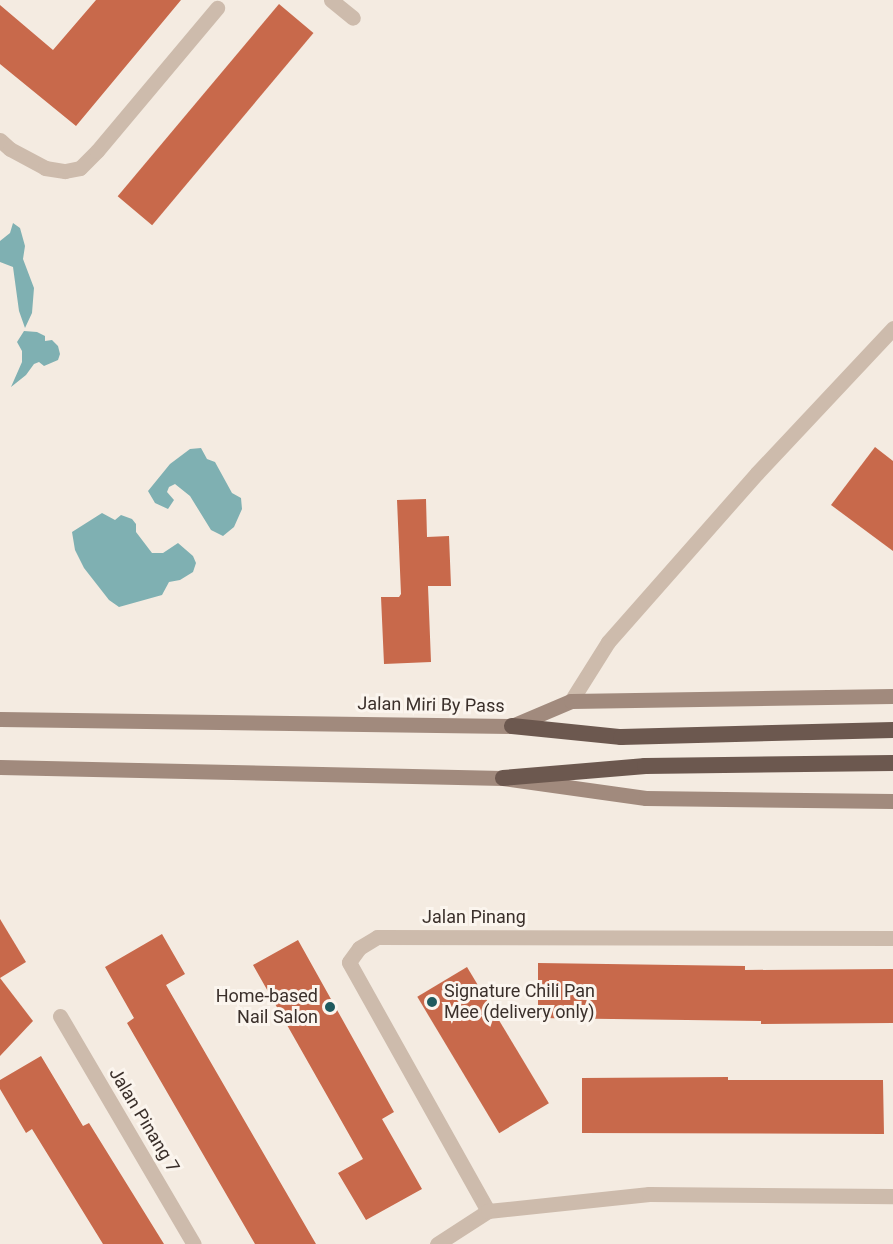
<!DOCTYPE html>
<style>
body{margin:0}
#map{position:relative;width:893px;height:1244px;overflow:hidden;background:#f4ebe1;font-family:Roboto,sans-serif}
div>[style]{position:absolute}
.water>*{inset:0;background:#7fb0b2}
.building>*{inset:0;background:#c8694b;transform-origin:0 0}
.minor>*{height:15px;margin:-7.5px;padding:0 7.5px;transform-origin:7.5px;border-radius:7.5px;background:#cdbbac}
.secondary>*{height:15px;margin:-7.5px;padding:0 7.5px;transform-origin:7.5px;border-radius:7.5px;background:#a18a7d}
.trunk>*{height:16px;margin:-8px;padding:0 8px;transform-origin:8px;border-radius:8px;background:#6c584f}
.dots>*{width:16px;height:16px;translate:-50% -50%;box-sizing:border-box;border:3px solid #fbf5ee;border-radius:50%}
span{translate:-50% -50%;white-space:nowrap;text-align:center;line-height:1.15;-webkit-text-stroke:6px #fbf5ee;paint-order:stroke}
.street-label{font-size:18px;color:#3b302b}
.poi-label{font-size:18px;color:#3b302b}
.left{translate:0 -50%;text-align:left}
.right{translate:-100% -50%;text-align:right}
</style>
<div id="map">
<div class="water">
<i style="clip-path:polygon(13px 223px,20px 228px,25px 246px,23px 259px,34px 288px,32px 313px,25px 328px,19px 311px,13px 267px,0 262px,0 241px,10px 233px)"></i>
<i style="clip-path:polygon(24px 331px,37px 332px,45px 336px,45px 341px,52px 340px,58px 346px,60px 354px,58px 360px,44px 366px,39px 362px,34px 364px,26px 375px,11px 387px,22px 362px,22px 351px,17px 342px)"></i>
<i style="clip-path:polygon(201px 448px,207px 459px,215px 462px,232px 493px,241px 498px,242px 509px,234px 527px,223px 536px,211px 530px,190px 496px,175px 484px,169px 487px,167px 492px,174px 500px,168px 509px,155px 503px,148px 491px,170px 464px,190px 449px)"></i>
<i style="clip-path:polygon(102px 513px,115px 520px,121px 515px,132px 519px,136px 524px,136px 532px,152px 553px,163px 553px,178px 543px,193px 556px,196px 563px,193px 572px,180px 580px,169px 582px,162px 595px,119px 607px,109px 600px,84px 568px,75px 550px,72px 532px)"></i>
</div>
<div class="building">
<i style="clip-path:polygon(96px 0,181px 0,76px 126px,0 64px,0 5px,53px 50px)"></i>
<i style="left:279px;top:4px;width:45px;height:251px;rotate:40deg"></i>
<i style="clip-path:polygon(875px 447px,893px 461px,893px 551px,831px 505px)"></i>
<i style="clip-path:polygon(426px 499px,427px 537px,449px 536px,451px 586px,428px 586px,431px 662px,384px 664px,381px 597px,399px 597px,401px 594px,397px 500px)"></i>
<i style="clip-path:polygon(0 919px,26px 962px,0 978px)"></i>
<i style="clip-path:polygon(162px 934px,185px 974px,166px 985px,316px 1244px,255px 1244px,127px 1023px,134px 1018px,105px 967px)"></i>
<i style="clip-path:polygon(298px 940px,394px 1112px,382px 1119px,422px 1189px,366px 1220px,338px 1173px,363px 1159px,253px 965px)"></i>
<i style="clip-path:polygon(538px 963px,745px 966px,745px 970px,893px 969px,893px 1023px,761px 1024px,761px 1021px,538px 1018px)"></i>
<i style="left:467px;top:967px;width:159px;height:58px;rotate:59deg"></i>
<i style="clip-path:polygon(0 978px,33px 1021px,0 1056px)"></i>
<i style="clip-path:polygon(41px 1056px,83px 1126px,89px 1123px,164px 1244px,103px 1244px,32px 1129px,26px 1133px,0 1089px,0 1080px)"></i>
<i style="clip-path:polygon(728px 1077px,728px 1080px,883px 1080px,884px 1134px,582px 1133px,582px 1078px)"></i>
</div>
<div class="minor">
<i style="left:331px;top:0;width:28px;rotate:39deg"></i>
<i style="left:0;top:140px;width:13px;rotate:42deg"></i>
<i style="left:10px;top:149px;width:40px;rotate:28deg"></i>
<i style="left:45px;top:168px;width:20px;rotate:9deg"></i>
<i style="left:65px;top:171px;width:15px;rotate:-11deg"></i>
<i style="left:80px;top:168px;width:24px;rotate:-45deg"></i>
<i style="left:97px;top:151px;width:187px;rotate:-50deg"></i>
<i style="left:571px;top:701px;width:70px;rotate:-57.9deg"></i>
<i style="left:608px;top:642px;width:225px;rotate:-48.6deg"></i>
<i style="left:757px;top:473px;width:199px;rotate:-46.8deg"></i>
<i style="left:60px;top:1016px;width:264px;rotate:59.6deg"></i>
<i style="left:488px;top:1211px;width:285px;rotate:-119.2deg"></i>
<i style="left:349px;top:962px;width:17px;rotate:-54deg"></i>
<i style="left:359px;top:948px;width:21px;rotate:-31deg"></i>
<i style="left:377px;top:937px;width:516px;rotate:0.11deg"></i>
<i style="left:437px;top:1244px;width:61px;rotate:-32.9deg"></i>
<i style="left:488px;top:1211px;width:162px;rotate:-6deg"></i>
<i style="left:649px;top:1194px;width:244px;rotate:0.5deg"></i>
</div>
<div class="secondary">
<i style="left:0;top:719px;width:512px;rotate:0.78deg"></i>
<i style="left:512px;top:726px;width:64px;rotate:-23deg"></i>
<i style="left:571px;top:701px;width:322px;rotate:-0.9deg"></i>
<i style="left:0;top:767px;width:503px;rotate:1.25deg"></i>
<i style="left:503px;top:778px;width:144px;rotate:8deg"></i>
<i style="left:646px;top:798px;width:247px;rotate:0.7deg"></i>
</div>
<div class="trunk">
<i style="left:512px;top:726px;width:110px;rotate:5.8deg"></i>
<i style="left:621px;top:737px;width:272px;rotate:-1.5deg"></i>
<i style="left:503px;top:778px;width:143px;rotate:-4.8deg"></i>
<i style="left:645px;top:766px;width:248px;rotate:-0.7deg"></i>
</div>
<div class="dots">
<i style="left:432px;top:1002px;background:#1f5a5e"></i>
<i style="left:330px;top:1007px;background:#1f5a5e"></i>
</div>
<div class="street-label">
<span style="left:431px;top:705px;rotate:1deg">Jalan Miri By Pass</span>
<span style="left:474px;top:917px">Jalan Pinang</span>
<span style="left:144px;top:1120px;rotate:59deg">Jalan Pinang 7</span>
</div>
<div class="poi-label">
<span class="left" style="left:444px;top:1002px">Signature Chili Pan<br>Mee (delivery only)</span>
<span class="right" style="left:318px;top:1007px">Home-based<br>Nail Salon</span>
</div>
</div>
